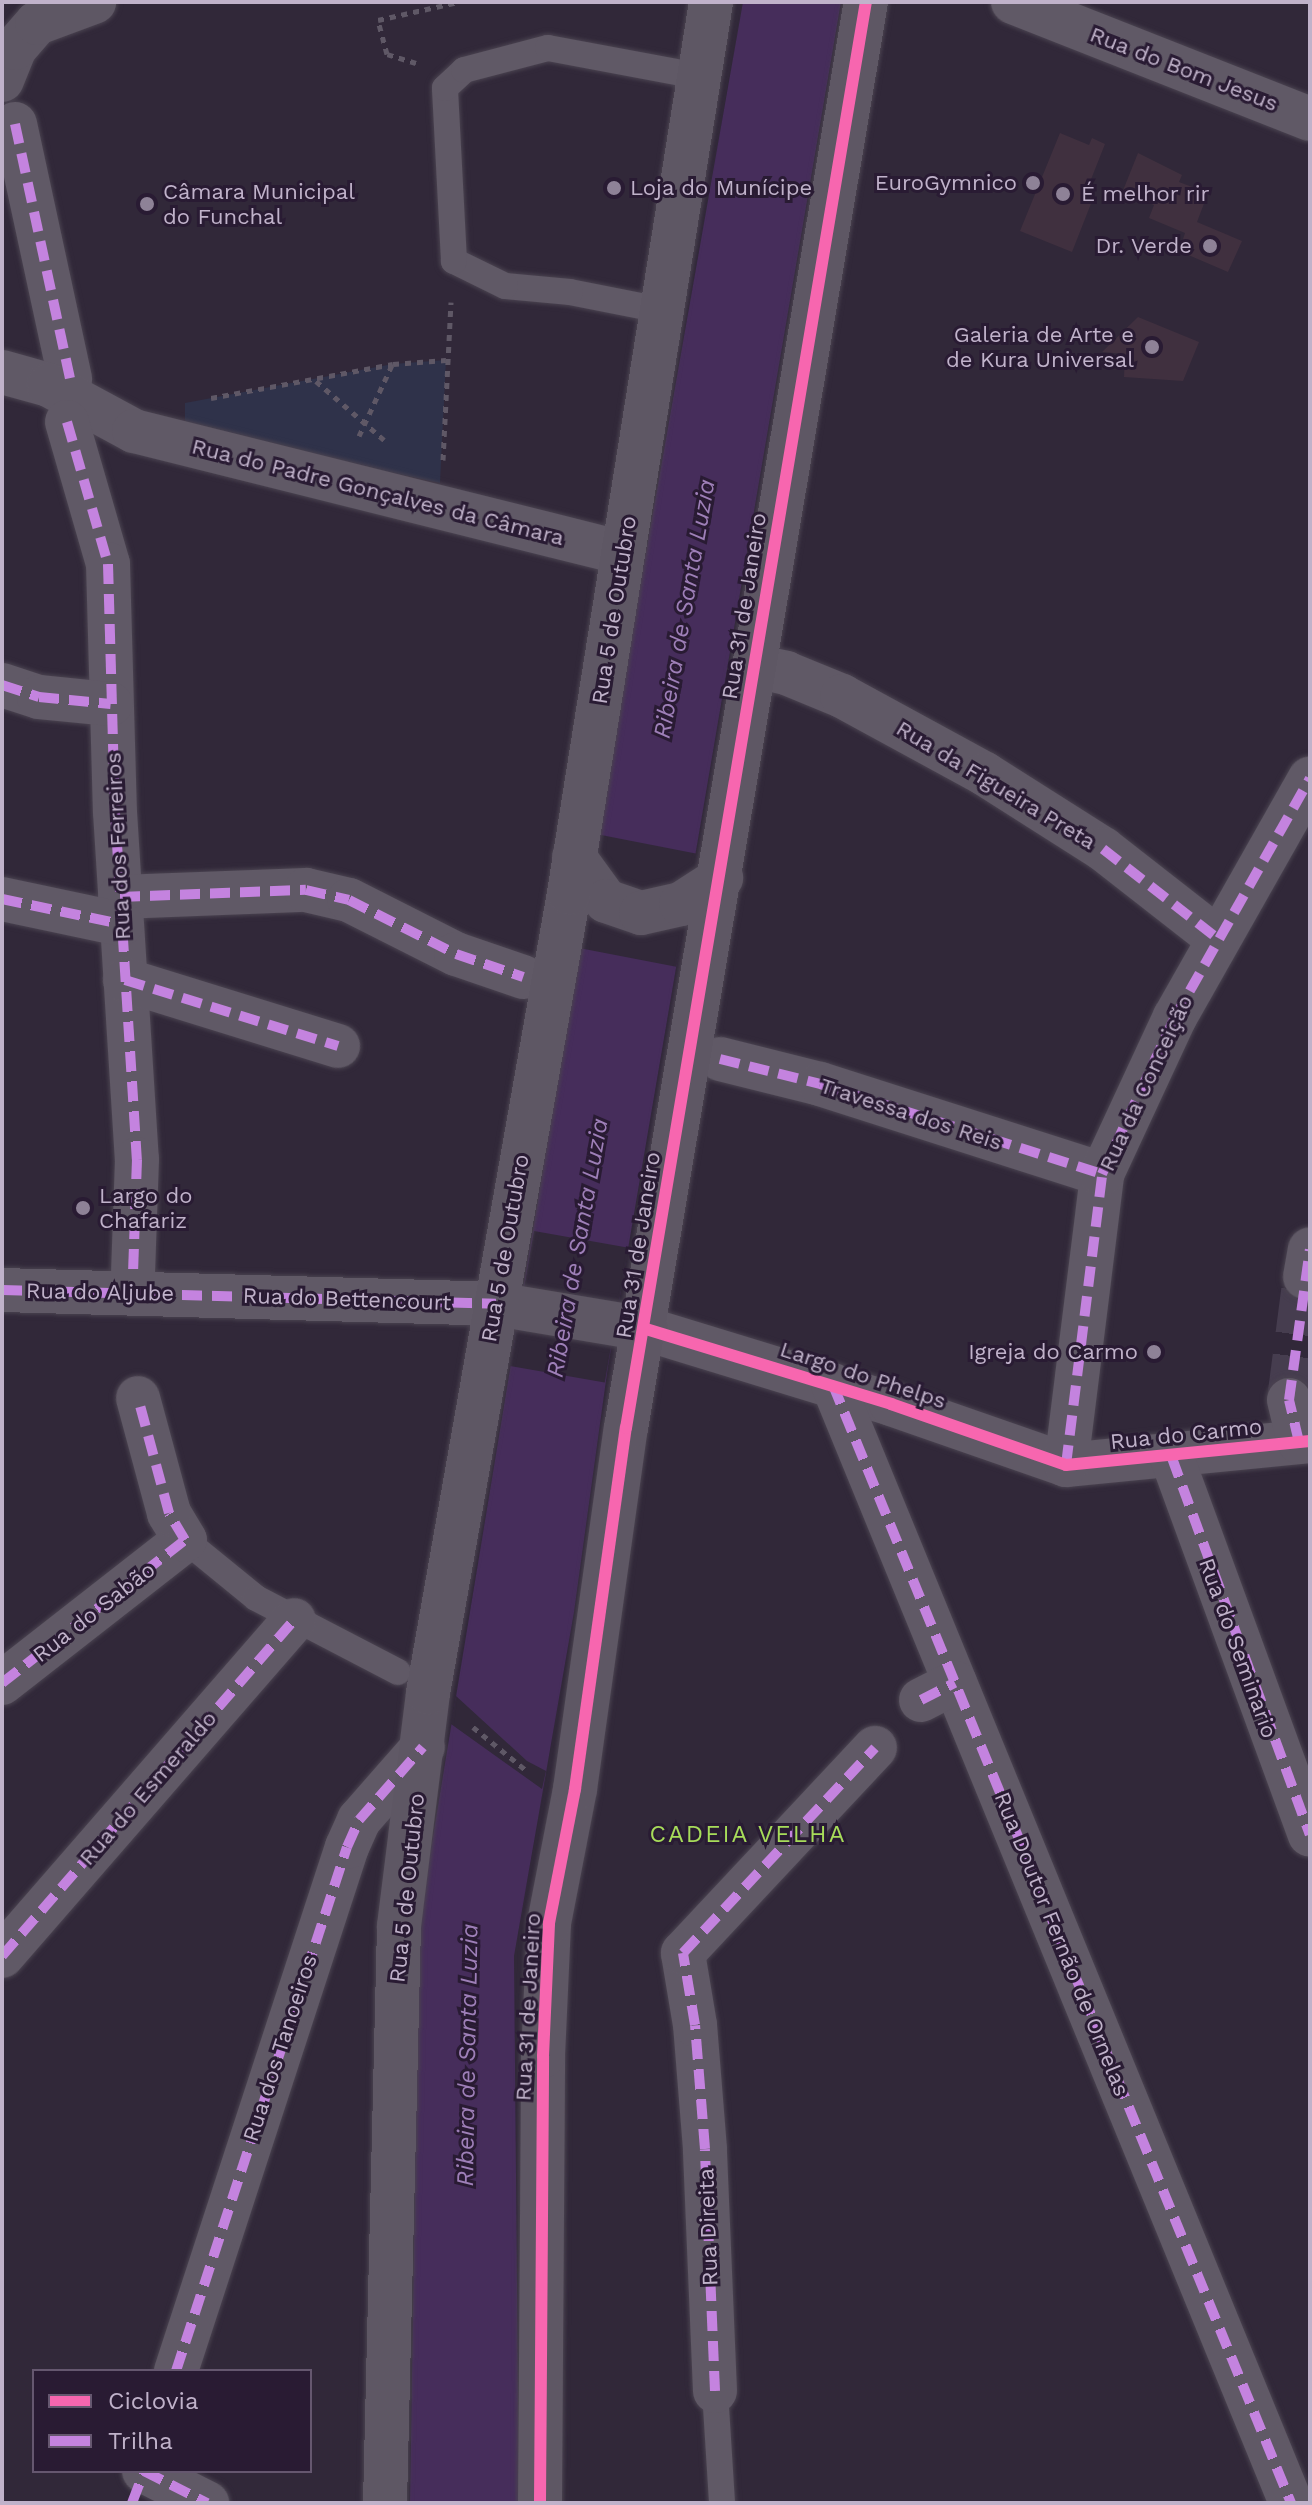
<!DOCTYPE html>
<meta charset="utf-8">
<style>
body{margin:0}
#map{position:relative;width:1312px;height:2505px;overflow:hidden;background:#312839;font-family:"Work Sans",sans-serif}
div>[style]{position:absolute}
.medical>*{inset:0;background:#40303f}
.green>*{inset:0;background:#2f324a}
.water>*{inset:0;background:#462d5b}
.pier>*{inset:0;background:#312839;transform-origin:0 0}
.street-tunnel>*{height:44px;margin-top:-22px;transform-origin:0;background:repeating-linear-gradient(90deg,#463d4f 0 44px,transparent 0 66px)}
.path>*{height:5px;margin-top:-2.5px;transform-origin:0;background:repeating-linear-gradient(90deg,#5f5866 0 6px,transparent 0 12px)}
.roads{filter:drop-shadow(0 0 2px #4a4350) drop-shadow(0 0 2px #4a4350)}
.lane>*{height:26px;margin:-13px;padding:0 13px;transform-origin:13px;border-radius:13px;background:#605966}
.street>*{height:44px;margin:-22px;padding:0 22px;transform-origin:22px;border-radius:22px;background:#605966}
.secondary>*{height:44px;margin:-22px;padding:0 22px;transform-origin:22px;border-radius:22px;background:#5e5764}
.quiet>*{height:10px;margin-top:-5px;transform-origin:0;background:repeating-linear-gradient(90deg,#c483df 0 20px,transparent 0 30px)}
.cycleway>*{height:12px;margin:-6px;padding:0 6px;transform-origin:6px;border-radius:6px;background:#f766af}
.dots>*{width:22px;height:22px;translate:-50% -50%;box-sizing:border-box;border:4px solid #291b33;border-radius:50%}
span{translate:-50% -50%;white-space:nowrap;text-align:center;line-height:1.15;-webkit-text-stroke:6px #291b33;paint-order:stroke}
.street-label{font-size:22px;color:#c0b2ca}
.poi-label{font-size:22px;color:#c0b2ca}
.right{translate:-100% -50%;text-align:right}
.left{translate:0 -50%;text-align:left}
.water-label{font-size:24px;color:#9e7fb8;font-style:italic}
.neighbourhood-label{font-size:24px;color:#a7dc5a;letter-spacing:2px}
.frame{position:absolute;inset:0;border:4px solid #c0b2ca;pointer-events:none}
.legend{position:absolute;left:32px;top:2369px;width:280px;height:104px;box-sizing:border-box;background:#291b33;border:2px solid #65576f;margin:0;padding:10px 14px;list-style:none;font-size:24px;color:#c0b2ca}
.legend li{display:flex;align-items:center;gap:16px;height:40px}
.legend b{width:40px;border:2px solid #65576f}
</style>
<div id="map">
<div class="medical">
<i style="clip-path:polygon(1060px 133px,1089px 145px,1092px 138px,1105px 144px,1086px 192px,1094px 196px,1072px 252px,1020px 231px)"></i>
<i style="clip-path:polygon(1138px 153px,1182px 175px,1179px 182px,1208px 193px,1197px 222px,1242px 241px,1228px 272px,1179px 251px,1185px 233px,1149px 218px,1154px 205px,1122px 193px)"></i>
<i style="clip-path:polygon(1138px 317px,1199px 342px,1183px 381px,1124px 377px,1125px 354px,1102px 352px)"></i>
</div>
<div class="green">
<i style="clip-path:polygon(446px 360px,440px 483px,185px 428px,185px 403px,393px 364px)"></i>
</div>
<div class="water">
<i style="clip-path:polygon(743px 2px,841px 2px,608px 1366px,574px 1612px,514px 1956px,519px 2503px,410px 2503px,419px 1921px,628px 654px)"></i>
</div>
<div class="pier">
<i style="left:601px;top:835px;width:99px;height:115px;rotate:11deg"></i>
<i style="left:534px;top:1231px;width:96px;height:137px;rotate:10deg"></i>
<i style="clip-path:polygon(456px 1696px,527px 1761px,546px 1771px,542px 1789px,451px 1724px)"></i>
</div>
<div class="street-tunnel">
<i style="left:1289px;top:1400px;width:124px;rotate:-82.6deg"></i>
</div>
<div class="path">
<i style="left:416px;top:63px;width:30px;rotate:-163deg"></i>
<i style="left:387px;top:54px;width:35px;rotate:-105deg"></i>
<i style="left:378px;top:20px;width:82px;rotate:-12.7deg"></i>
<i style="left:316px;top:381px;width:90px;rotate:40.9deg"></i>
<i style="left:211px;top:398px;width:185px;rotate:-10.6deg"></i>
<i style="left:393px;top:364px;width:53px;rotate:-4.3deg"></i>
<i style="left:359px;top:436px;width:78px;rotate:-65.1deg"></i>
<i style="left:443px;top:460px;width:158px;rotate:-87.1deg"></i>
<i style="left:473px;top:1727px;width:70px;rotate:39.2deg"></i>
</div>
<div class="roads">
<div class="lane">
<i style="left:661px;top:310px;width:93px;rotate:-168.8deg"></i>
<i style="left:570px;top:292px;width:65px;rotate:-174.7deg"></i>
<i style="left:505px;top:286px;width:57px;rotate:-153.9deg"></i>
<i style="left:454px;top:261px;width:173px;rotate:-93deg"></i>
<i style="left:445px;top:88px;width:26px;rotate:-43deg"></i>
<i style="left:464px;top:70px;width:87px;rotate:-14.7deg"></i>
<i style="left:548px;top:48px;width:153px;rotate:10.6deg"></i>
<i style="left:185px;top:1540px;width:92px;rotate:39.2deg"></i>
<i style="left:256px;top:1598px;width:160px;rotate:27.5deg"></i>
<i style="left:715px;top:2391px;width:112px;rotate:86.4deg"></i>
</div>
<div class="street">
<i style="left:1013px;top:2px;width:319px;rotate:21.5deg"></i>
<i style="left:15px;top:124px;width:261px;rotate:77.8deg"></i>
<i style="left:2px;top:372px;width:49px;rotate:15.5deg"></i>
<i style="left:49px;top:385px;width:97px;rotate:28.4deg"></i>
<i style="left:134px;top:431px;width:504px;rotate:14.01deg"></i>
<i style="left:67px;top:422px;width:148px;rotate:73.9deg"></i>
<i style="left:108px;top:564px;width:248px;rotate:88.4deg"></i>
<i style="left:115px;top:812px;width:348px;rotate:86.4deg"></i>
<i style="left:137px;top:1159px;width:116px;rotate:92deg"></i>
<i style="left:754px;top:666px;width:33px;rotate:12deg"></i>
<i style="left:786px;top:673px;width:61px;rotate:22.3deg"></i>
<i style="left:842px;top:696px;width:163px;rotate:28.6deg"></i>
<i style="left:985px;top:774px;width:140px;rotate:32.4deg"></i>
<i style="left:1103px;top:849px;width:146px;rotate:38deg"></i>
<i style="left:2px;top:685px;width:39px;rotate:18deg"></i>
<i style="left:39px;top:697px;width:72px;rotate:5.6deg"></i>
<i style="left:120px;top:897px;width:186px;rotate:-2.2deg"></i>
<i style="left:306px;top:890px;width:44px;rotate:13.1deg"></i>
<i style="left:349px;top:900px;width:120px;rotate:26.8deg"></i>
<i style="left:456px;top:954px;width:71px;rotate:18.9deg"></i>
<i style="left:2px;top:899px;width:122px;rotate:11.9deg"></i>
<i style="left:125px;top:980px;width:223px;rotate:17.2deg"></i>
<i style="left:720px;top:1059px;width:103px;rotate:14deg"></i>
<i style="left:820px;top:1084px;width:296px;rotate:17.7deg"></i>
<i style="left:1305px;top:1277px;width:28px;rotate:-80deg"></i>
<i style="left:2px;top:1290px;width:494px;rotate:1.6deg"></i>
<i style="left:646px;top:1329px;width:256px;rotate:17deg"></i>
<i style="left:891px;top:1404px;width:185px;rotate:19.2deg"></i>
<i style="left:1066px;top:1465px;width:245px;rotate:-5.6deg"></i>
<i style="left:833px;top:1385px;width:1208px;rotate:67.72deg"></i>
<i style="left:1289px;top:1400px;width:43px;rotate:76.6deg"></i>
<i style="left:1172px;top:1458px;width:401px;rotate:69.9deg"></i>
<i style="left:1066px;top:1465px;width:293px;rotate:-82.9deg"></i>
<i style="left:1102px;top:1174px;width:173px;rotate:-65.1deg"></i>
<i style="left:1175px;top:1017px;width:274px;rotate:-60.5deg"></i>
<i style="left:2px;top:1683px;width:232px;rotate:-38deg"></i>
<i style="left:185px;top:1540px;width:31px;rotate:-121deg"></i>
<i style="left:169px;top:1513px;width:119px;rotate:-105.1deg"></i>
<i style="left:921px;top:1700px;width:38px;rotate:-27deg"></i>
<i style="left:2px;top:1956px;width:445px;rotate:-49deg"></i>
<i style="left:176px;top:2371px;width:551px;rotate:-71.93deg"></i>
<i style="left:347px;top:1847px;width:30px;rotate:-66deg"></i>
<i style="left:359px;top:1820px;width:97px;rotate:-48.8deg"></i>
<i style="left:715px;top:2391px;width:242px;rotate:-92.4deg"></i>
<i style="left:705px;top:2149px;width:124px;rotate:-94.6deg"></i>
<i style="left:695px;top:2025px;width:73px;rotate:-99.5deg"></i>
<i style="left:683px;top:1953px;width:281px;rotate:-46.9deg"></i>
<i style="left:144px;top:2471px;width:71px;rotate:26.9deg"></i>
</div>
<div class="secondary">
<i style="left:2px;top:80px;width:35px;rotate:-68deg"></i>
<i style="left:15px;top:48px;width:33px;rotate:-49deg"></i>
<i style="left:37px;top:23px;width:61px;rotate:-20.2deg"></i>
<i style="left:574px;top:857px;width:54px;rotate:54deg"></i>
<i style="left:606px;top:901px;width:37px;rotate:19deg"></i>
<i style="left:641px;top:913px;width:41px;rotate:-12.7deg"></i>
<i style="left:681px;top:904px;width:48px;rotate:-33deg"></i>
<i style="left:496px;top:1304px;width:152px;rotate:9.5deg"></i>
<i style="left:385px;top:2503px;width:577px;rotate:-88.61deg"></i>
<i style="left:399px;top:1926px;width:235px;rotate:-82.9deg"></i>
<i style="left:428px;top:1693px;width:812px;rotate:-80deg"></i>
<i style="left:569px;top:893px;width:902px;rotate:-80.94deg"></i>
<i style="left:540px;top:2503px;width:447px;rotate:-89.6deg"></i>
<i style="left:543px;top:2056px;width:133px;rotate:-87.4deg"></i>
<i style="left:549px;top:1923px;width:136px;rotate:-79deg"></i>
<i style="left:575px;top:1789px;width:365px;rotate:-82deg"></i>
<i style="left:626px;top:1428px;width:1446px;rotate:-80.45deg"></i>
</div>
</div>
<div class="quiet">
<i style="left:15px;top:124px;width:261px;rotate:77.8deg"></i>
<i style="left:67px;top:422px;width:148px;rotate:73.9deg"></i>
<i style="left:108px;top:564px;width:248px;rotate:88.4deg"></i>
<i style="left:115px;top:812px;width:348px;rotate:86.4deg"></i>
<i style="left:137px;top:1159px;width:116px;rotate:92deg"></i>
<i style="left:2px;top:685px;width:39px;rotate:18deg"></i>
<i style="left:39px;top:697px;width:72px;rotate:5.6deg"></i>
<i style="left:1103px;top:849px;width:146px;rotate:38deg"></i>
<i style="left:120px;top:897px;width:186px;rotate:-2.2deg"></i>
<i style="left:306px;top:890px;width:44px;rotate:13.1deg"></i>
<i style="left:349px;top:900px;width:120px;rotate:26.8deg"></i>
<i style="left:456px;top:954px;width:71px;rotate:18.9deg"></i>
<i style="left:2px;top:899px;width:122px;rotate:11.9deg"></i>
<i style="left:125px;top:980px;width:223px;rotate:17.2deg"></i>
<i style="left:720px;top:1059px;width:103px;rotate:14deg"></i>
<i style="left:820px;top:1084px;width:296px;rotate:17.7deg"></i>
<i style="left:2px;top:1290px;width:494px;rotate:1.6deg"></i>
<i style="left:833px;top:1385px;width:1208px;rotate:67.72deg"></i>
<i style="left:1299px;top:1442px;width:43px;rotate:-103.4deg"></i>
<i style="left:1289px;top:1400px;width:152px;rotate:-82.1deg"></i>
<i style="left:1172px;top:1458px;width:401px;rotate:69.9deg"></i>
<i style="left:1066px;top:1465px;width:293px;rotate:-82.9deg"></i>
<i style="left:1102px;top:1174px;width:173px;rotate:-65.1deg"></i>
<i style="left:1175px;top:1017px;width:274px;rotate:-60.5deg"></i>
<i style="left:2px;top:1683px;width:232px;rotate:-38deg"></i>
<i style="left:185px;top:1540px;width:31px;rotate:-121deg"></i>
<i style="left:169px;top:1513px;width:119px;rotate:-105.1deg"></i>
<i style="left:921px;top:1700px;width:38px;rotate:-27deg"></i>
<i style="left:2px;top:1956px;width:445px;rotate:-49deg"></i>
<i style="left:176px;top:2371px;width:551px;rotate:-71.93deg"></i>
<i style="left:347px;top:1847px;width:30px;rotate:-66deg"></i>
<i style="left:359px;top:1820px;width:97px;rotate:-48.8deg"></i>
<i style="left:715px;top:2391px;width:242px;rotate:-92.4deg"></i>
<i style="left:705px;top:2149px;width:124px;rotate:-94.6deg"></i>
<i style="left:695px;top:2025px;width:73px;rotate:-99.5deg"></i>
<i style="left:683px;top:1953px;width:281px;rotate:-46.9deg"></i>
<i style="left:144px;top:2471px;width:71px;rotate:26.9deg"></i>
<i style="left:132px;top:2503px;width:34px;rotate:-69deg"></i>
</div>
<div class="cycleway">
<i style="left:646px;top:1329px;width:256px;rotate:17deg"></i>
<i style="left:891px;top:1404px;width:185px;rotate:19.2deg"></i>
<i style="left:1066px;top:1465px;width:245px;rotate:-5.6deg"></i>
<i style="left:540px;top:2503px;width:447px;rotate:-89.6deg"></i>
<i style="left:543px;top:2056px;width:133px;rotate:-87.4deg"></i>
<i style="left:549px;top:1923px;width:136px;rotate:-79deg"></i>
<i style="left:575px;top:1789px;width:365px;rotate:-82deg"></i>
<i style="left:626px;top:1428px;width:1446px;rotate:-80.45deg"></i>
</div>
<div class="dots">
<i style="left:1033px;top:183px;background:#8e8297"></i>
<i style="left:614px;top:188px;background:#8e8297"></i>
<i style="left:1063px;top:194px;background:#8e8297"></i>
<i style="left:147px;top:204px;background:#8e8297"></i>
<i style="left:1210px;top:246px;background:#8e8297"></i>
<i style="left:1152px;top:347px;background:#8e8297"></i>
<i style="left:83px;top:1208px;background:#8e8297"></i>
<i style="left:1154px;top:1352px;background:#8e8297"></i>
</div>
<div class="street-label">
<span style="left:1184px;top:69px;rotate:21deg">Rua do Bom Jesus</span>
<span style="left:378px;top:492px;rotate:14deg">Rua do Padre Gonçalves da Câmara</span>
<span style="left:744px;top:606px;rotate:-81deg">Rua 31 de Janeiro</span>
<span style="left:614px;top:610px;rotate:-81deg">Rua 5 de Outubro</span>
<span style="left:996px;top:785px;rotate:31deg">Rua da Figueira Preta</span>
<span style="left:118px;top:846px;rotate:-93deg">Rua dos Ferreiros</span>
<span style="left:1146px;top:1083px;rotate:-65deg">Rua da Conceição</span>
<span style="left:911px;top:1114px;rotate:18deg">Travessa dos Reis</span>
<span style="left:638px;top:1245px;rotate:-81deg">Rua 31 de Janeiro</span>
<span style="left:505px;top:1248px;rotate:-80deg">Rua 5 de Outubro</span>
<span style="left:100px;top:1292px;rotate:1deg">Rua do Aljube</span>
<span style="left:347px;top:1299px;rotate:2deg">Rua do Bettencourt</span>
<span style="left:863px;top:1375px;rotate:18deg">Largo do Phelps</span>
<span style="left:1186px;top:1434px;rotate:-6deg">Rua do Carmo</span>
<span style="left:94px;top:1612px;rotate:-38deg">Rua do Sabão</span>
<span style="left:1238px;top:1648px;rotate:70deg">Rua do Seminario</span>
<span style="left:148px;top:1788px;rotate:-49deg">Rua do Esmeraldo</span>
<span style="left:407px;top:1888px;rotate:-84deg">Rua 5 de Outubro</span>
<span style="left:1062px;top:1944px;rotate:68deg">Rua Doutor Fernão de Ornelas</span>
<span style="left:528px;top:2007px;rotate:-87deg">Rua 31 de Janeiro</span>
<span style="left:280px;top:2048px;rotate:-72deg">Rua dos Tanoeiros</span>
<span style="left:708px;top:2227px;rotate:-92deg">Rua Direita</span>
</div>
<div class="poi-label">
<span class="right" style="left:1017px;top:183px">EuroGymnico</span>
<span class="left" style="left:630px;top:188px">Loja do Munícipe</span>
<span class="left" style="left:163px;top:204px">Câmara Municipal<br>do Funchal</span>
<span class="left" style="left:1081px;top:194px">É melhor rir</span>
<span class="right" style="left:1192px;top:246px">Dr. Verde</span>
<span class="right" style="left:1134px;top:347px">Galeria de Arte e<br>de Kura Universal</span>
<span class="left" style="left:99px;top:1208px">Largo do<br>Chafariz</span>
<span class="right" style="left:1138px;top:1352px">Igreja do Carmo</span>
</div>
<div class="water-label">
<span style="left:685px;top:609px;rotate:-80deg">Ribeira de Santa Luzia</span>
<span style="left:578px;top:1248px;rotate:-80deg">Ribeira de Santa Luzia</span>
<span style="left:468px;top:2055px;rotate:-89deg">Ribeira de Santa Luzia</span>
</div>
<div class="neighbourhood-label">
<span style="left:748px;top:1835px">CADEIA VELHA</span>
</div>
<div class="frame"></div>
<ul class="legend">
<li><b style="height:10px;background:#f766af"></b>Ciclovia</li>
<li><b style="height:10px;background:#c483df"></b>Trilha</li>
</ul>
</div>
